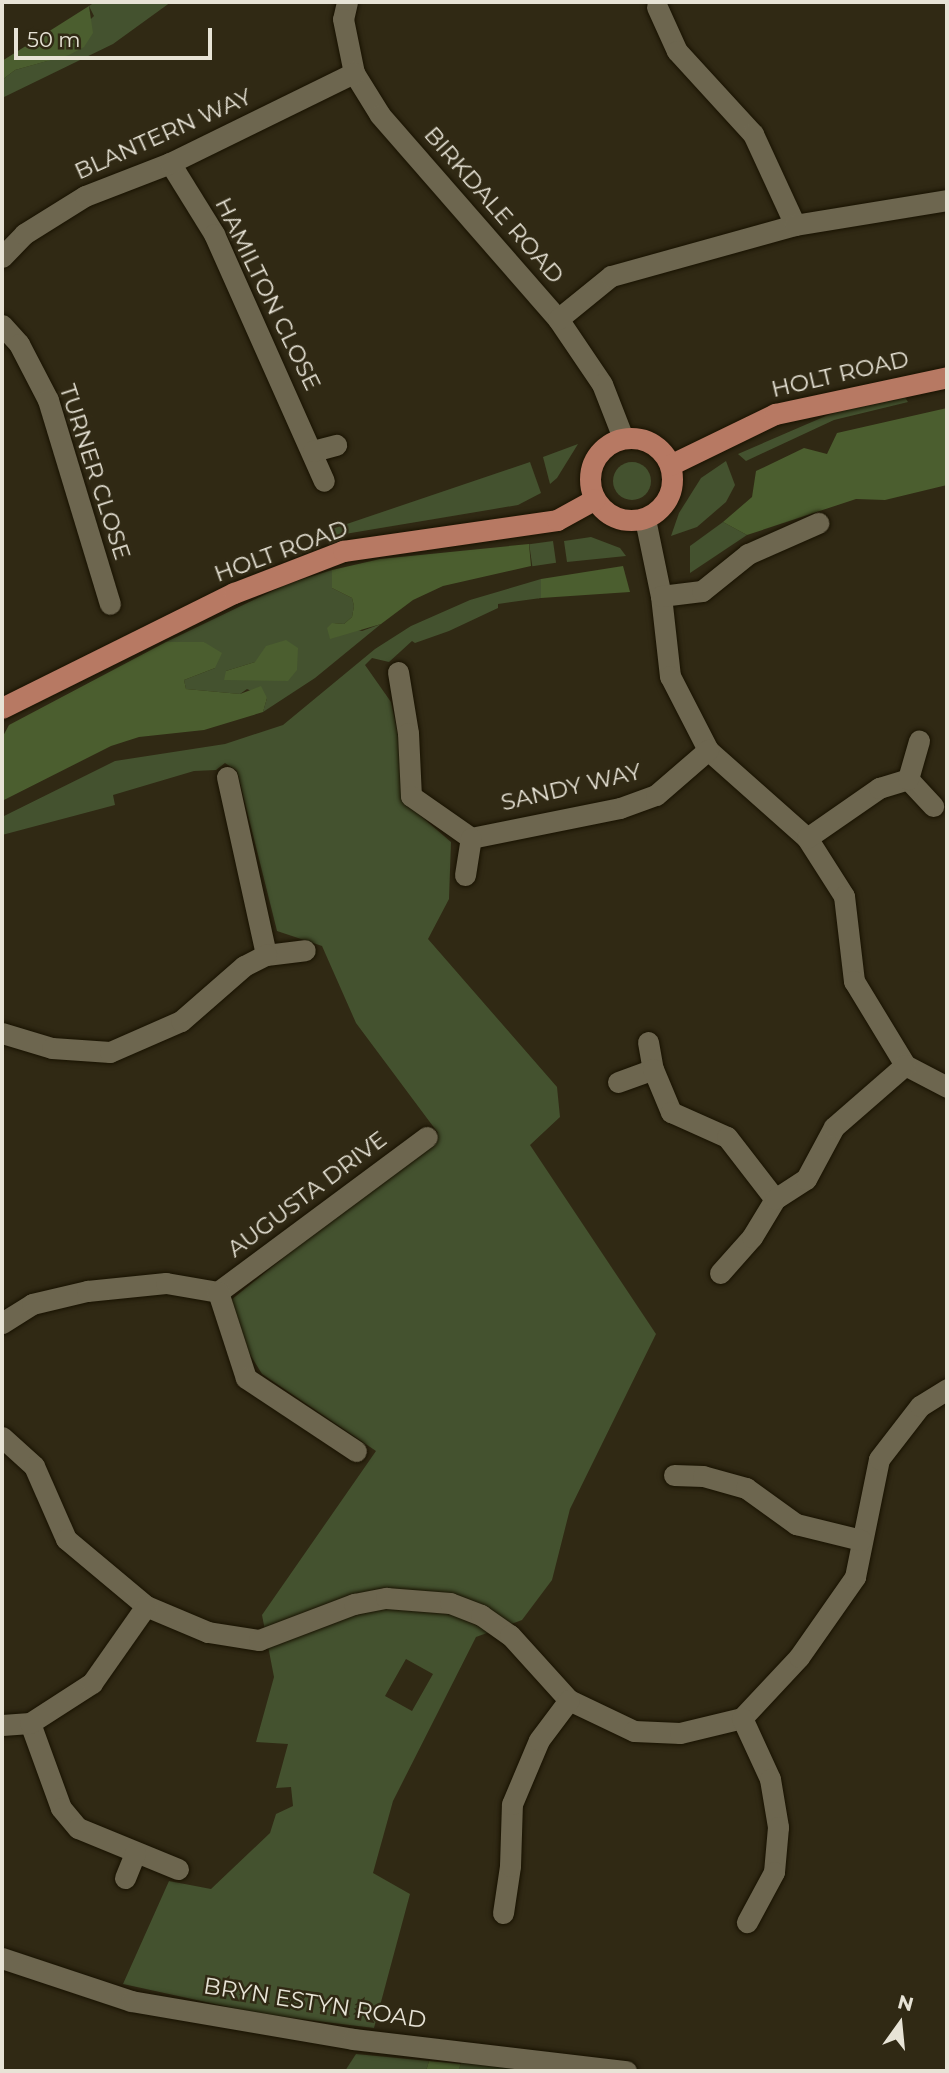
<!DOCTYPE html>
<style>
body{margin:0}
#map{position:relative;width:949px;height:2073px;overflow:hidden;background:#302914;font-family:Montserrat,sans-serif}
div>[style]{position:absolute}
.green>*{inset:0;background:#44522f;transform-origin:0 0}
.round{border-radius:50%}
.forest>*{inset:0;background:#4b5e2f}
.roads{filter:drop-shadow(0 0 2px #181201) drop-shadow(0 0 2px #181201)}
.minor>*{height:21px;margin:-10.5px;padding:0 10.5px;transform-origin:10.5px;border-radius:10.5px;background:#6d664f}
.major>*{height:21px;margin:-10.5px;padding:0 10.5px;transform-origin:10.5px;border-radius:10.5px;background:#b77963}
.major>.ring{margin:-10.5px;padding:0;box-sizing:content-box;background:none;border:21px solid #b77963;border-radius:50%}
span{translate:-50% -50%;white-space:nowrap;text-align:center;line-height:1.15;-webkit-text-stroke:5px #302914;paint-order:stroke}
.street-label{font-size:23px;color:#e7e3d6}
.frame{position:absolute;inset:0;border:4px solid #e7e3d6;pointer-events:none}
.north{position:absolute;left:865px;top:1989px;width:70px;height:70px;-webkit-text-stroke:5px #302914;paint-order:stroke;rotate:15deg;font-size:19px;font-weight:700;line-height:28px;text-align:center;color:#e7e3d6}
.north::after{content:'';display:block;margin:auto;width:24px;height:32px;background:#e7e3d6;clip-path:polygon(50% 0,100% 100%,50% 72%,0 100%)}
.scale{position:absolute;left:14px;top:28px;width:198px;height:32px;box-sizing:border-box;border:4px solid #e7e3d6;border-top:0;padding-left:9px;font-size:21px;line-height:24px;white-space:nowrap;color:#e7e3d6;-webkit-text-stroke:5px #302914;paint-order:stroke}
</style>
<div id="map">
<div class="green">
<i style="clip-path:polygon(95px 2px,171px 2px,113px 44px,2px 98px,2px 80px,15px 70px,47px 61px,94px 16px,89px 6px)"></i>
<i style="clip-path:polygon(904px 396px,908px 402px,834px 420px,746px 461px,738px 454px,842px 409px)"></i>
<i style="clip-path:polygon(578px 444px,557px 478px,550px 484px,543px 457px)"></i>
<i style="clip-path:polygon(726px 461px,735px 485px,726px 502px,697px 527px,671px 536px,679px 513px,701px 478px)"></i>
<i class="round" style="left:613px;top:462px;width:38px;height:38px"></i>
<i style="clip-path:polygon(530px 462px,541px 493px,518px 505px,333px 536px,332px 529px)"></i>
<i style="clip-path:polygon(723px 522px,747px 535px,690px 573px,690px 546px)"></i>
<i style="clip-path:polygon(591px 537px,620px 548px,626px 556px,567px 562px,564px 541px)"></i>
<i style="left:553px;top:541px;width:22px;height:24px;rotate:82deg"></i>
<i style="clip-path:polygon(evenodd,332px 570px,332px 588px,352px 598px,354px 606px,352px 617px,344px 624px,332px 623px,362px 631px,381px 624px,315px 678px,263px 712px,267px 698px,247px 689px,240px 694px,186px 689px,184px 680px,215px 668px,204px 642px,166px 642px,287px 584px,332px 570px,255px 662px,288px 681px,226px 671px,255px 662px)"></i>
<i style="clip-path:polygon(evenodd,541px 579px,541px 598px,498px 604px,498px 608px,449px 631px,415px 643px,412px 641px,389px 662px,372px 658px,365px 665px,391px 702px,415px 811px,451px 842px,449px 899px,428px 939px,557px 1087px,560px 1117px,530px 1145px,656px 1334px,570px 1509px,552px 1580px,522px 1620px,476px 1637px,393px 1801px,373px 1873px,410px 1894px,374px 2028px,260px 2014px,123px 1984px,169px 1881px,211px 1889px,270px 1833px,276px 1814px,293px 1806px,291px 1787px,276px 1788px,288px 1744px,256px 1742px,274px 1677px,262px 1615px,376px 1451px,262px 1374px,238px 1335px,231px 1300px,438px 1133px,356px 1023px,322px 946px,277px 931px,237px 771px,225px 763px,216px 770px,194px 771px,113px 795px,115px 805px,2px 835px,2px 817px,115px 761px,225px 744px,283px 725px,375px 649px,411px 626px,470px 600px,541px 579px,406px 1659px,433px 1674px,412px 1711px,385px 1696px,406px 1659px)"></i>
<i style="clip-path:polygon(466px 2051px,626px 2071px,458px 2071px)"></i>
<i style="clip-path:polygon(356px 2054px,429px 2061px,426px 2071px,345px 2071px)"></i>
</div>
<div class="forest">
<i style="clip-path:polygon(89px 6px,93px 33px,84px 47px,69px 55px,15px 70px,2px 80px,2px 61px)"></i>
<i style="clip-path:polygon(947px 408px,947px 485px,885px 500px,856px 499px,747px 535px,723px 522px,752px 497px,756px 471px,804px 448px,827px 454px,837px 433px)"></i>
<i style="clip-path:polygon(529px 544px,531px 566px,443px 586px,413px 600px,381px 624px,330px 639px,327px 628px,332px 623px,344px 624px,352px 617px,354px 606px,352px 598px,332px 588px,332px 570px,380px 559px)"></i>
<i style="clip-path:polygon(623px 566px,630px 592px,541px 598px,541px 579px)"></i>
<i style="clip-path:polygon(286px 640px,298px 648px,297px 670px,288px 681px,224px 680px,226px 671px,255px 662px,266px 646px)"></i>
<i style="clip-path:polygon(166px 642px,204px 642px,222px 653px,215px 668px,184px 680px,186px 689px,240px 694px,261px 686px,267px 698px,263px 712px,204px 730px,139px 737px,111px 746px,2px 801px,2px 738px,9px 725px)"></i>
<i style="clip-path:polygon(429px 2061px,461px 2064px,458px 2071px,426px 2071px)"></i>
</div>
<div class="roads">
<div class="minor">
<i style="left:347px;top:2px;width:17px;rotate:103deg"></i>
<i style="left:343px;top:19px;width:55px;rotate:78.5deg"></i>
<i style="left:354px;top:73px;width:49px;rotate:58.2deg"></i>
<i style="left:380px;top:115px;width:271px;rotate:48.9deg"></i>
<i style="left:558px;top:319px;width:78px;rotate:55.9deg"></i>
<i style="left:602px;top:384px;width:58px;rotate:68.7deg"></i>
<i style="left:657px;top:7px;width:48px;rotate:65.6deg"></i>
<i style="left:677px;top:51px;width:113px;rotate:47.5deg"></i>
<i style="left:753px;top:134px;width:100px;rotate:65.2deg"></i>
<i style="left:170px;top:163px;width:84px;rotate:58.2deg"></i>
<i style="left:214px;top:234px;width:270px;rotate:66deg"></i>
<i style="left:2px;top:257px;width:32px;rotate:-46deg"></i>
<i style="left:24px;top:234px;width:72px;rotate:-31.9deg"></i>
<i style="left:85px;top:196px;width:91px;rotate:-21.2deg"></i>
<i style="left:170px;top:163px;width:205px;rotate:-26.1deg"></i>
<i style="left:558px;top:319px;width:68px;rotate:-39.1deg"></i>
<i style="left:611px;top:276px;width:191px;rotate:-15.5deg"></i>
<i style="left:795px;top:225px;width:154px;rotate:-9.3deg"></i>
<i style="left:2px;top:325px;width:25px;rotate:48deg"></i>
<i style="left:19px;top:344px;width:63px;rotate:62.6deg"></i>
<i style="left:48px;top:400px;width:213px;rotate:73.1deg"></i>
<i style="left:313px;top:451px;width:24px;rotate:-15deg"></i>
<i style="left:645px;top:519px;width:79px;rotate:78.3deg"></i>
<i style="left:661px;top:596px;width:81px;rotate:83.6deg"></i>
<i style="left:670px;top:676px;width:83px;rotate:62.8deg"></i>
<i style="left:708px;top:750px;width:132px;rotate:41.6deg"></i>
<i style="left:807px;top:838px;width:69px;rotate:57.5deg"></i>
<i style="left:844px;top:896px;width:86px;rotate:83.3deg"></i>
<i style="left:854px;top:981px;width:98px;rotate:58.7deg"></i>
<i style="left:905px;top:1065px;width:47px;rotate:27.6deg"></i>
<i style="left:661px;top:596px;width:41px;rotate:-7deg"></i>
<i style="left:702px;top:591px;width:59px;rotate:-38.8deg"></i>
<i style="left:748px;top:554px;width:77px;rotate:-23.9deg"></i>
<i style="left:398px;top:672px;width:62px;rotate:80.7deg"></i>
<i style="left:408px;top:733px;width:63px;rotate:87.3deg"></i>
<i style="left:411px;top:796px;width:73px;rotate:35deg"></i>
<i style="left:471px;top:838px;width:152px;rotate:-11.4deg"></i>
<i style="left:620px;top:808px;width:38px;rotate:-20deg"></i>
<i style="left:656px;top:795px;width:69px;rotate:-40.9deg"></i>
<i style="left:227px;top:777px;width:182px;rotate:77.6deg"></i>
<i style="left:266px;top:955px;width:39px;rotate:-7deg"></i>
<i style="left:908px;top:779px;width:37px;rotate:47deg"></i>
<i style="left:807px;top:838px;width:88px;rotate:-34.8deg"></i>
<i style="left:879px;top:788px;width:30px;rotate:-17deg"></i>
<i style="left:908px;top:779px;width:40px;rotate:-74deg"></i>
<i style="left:465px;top:875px;width:37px;rotate:-81deg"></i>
<i style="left:2px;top:1033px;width:52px;rotate:16.7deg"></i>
<i style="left:52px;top:1048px;width:58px;rotate:3.9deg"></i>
<i style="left:110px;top:1052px;width:77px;rotate:-23.6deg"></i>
<i style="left:181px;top:1021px;width:84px;rotate:-41.1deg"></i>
<i style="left:244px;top:966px;width:25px;rotate:-27deg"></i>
<i style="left:648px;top:1042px;width:27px;rotate:80deg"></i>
<i style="left:618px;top:1082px;width:37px;rotate:-20deg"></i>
<i style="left:653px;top:1069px;width:47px;rotate:67.3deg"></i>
<i style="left:671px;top:1112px;width:61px;rotate:24.1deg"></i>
<i style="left:727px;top:1137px;width:78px;rotate:52.3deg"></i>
<i style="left:720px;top:1273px;width:48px;rotate:-48.4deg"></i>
<i style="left:752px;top:1237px;width:44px;rotate:-58.8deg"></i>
<i style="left:775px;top:1199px;width:37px;rotate:-33deg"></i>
<i style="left:806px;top:1179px;width:59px;rotate:-61.7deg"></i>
<i style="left:834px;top:1127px;width:94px;rotate:-41.1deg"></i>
<i style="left:218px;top:1292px;width:260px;rotate:-36.6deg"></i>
<i style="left:2px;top:1323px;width:36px;rotate:-32deg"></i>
<i style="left:32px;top:1304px;width:57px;rotate:-13.3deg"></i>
<i style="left:87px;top:1291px;width:79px;rotate:-5.8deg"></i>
<i style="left:166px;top:1283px;width:53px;rotate:9.8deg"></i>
<i style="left:218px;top:1292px;width:90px;rotate:72deg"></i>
<i style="left:246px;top:1378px;width:132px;rotate:33.6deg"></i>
<i style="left:2px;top:1437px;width:43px;rotate:42.2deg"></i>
<i style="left:34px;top:1466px;width:80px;rotate:66.3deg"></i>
<i style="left:66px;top:1539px;width:104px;rotate:39.9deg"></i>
<i style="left:146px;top:1606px;width:67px;rotate:22.8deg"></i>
<i style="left:208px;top:1632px;width:52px;rotate:8.9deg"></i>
<i style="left:259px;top:1640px;width:102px;rotate:-20.8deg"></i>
<i style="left:354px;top:1604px;width:33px;rotate:-11deg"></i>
<i style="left:386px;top:1598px;width:64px;rotate:4.5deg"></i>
<i style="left:450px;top:1603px;width:33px;rotate:21deg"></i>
<i style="left:481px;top:1615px;width:35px;rotate:35deg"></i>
<i style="left:510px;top:1635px;width:88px;rotate:47.8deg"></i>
<i style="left:569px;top:1700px;width:72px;rotate:25.5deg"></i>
<i style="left:634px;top:1731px;width:46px;rotate:2.5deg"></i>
<i style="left:680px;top:1733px;width:64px;rotate:-13.6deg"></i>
<i style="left:742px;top:1718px;width:83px;rotate:-46.9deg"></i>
<i style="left:799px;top:1657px;width:98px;rotate:-55deg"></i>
<i style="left:855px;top:1577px;width:120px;rotate:-78.5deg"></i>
<i style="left:879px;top:1459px;width:67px;rotate:-52.3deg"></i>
<i style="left:920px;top:1406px;width:32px;rotate:-32deg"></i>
<i style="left:674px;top:1475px;width:29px;rotate:2deg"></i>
<i style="left:703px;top:1476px;width:45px;rotate:15.6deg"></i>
<i style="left:746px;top:1488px;width:62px;rotate:35.8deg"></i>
<i style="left:796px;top:1524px;width:67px;rotate:13.8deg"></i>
<i style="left:742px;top:1718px;width:67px;rotate:65.3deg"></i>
<i style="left:770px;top:1779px;width:49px;rotate:80.5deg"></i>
<i style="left:778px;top:1827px;width:45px;rotate:95.1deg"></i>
<i style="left:774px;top:1872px;width:57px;rotate:118.4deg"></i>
<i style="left:30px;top:1723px;width:90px;rotate:70deg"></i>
<i style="left:61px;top:1808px;width:26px;rotate:50deg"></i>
<i style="left:78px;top:1828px;width:108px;rotate:22.3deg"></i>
<i style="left:2px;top:1725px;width:28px;rotate:-4deg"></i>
<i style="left:30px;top:1723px;width:74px;rotate:-32.8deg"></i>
<i style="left:92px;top:1683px;width:94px;rotate:-55deg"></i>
<i style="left:125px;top:1878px;width:27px;rotate:-68deg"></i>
<i style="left:503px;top:1913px;width:48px;rotate:-81.5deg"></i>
<i style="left:510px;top:1866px;width:62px;rotate:-88.2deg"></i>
<i style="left:512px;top:1804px;width:69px;rotate:-67.1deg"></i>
<i style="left:539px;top:1740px;width:50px;rotate:-53.1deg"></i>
<i style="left:2px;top:1958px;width:136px;rotate:18.4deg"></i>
<i style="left:131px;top:2001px;width:225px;rotate:9.7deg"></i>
<i style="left:353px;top:2039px;width:275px;rotate:6.7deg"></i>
</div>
<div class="major">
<i class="ring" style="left:590px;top:438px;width:61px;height:61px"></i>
<i style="left:670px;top:465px;width:117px;rotate:-25.9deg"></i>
<i style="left:775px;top:414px;width:176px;rotate:-12.1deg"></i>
<i style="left:2px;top:708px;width:259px;rotate:-26.4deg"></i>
<i style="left:234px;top:593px;width:117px;rotate:-21.1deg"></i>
<i style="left:343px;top:551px;width:216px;rotate:-8.2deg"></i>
<i style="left:557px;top:520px;width:43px;rotate:-28.9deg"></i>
</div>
</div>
<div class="street-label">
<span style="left:163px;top:134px;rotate:-24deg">BLANTERN WAY</span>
<span style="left:494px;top:205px;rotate:49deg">BIRKDALE ROAD</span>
<span style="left:268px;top:294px;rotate:64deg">HAMILTON CLOSE</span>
<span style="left:840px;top:374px;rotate:-13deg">HOLT ROAD</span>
<span style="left:95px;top:472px;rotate:72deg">TURNER CLOSE</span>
<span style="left:281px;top:551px;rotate:-20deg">HOLT ROAD</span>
<span style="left:571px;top:787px;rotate:-13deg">SANDY WAY</span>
<span style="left:307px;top:1194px;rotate:-37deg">AUGUSTA DRIVE</span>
<span style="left:315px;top:2003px;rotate:9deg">BRYN ESTYN ROAD</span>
</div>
<div class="frame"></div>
<div class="north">N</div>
<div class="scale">50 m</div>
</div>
